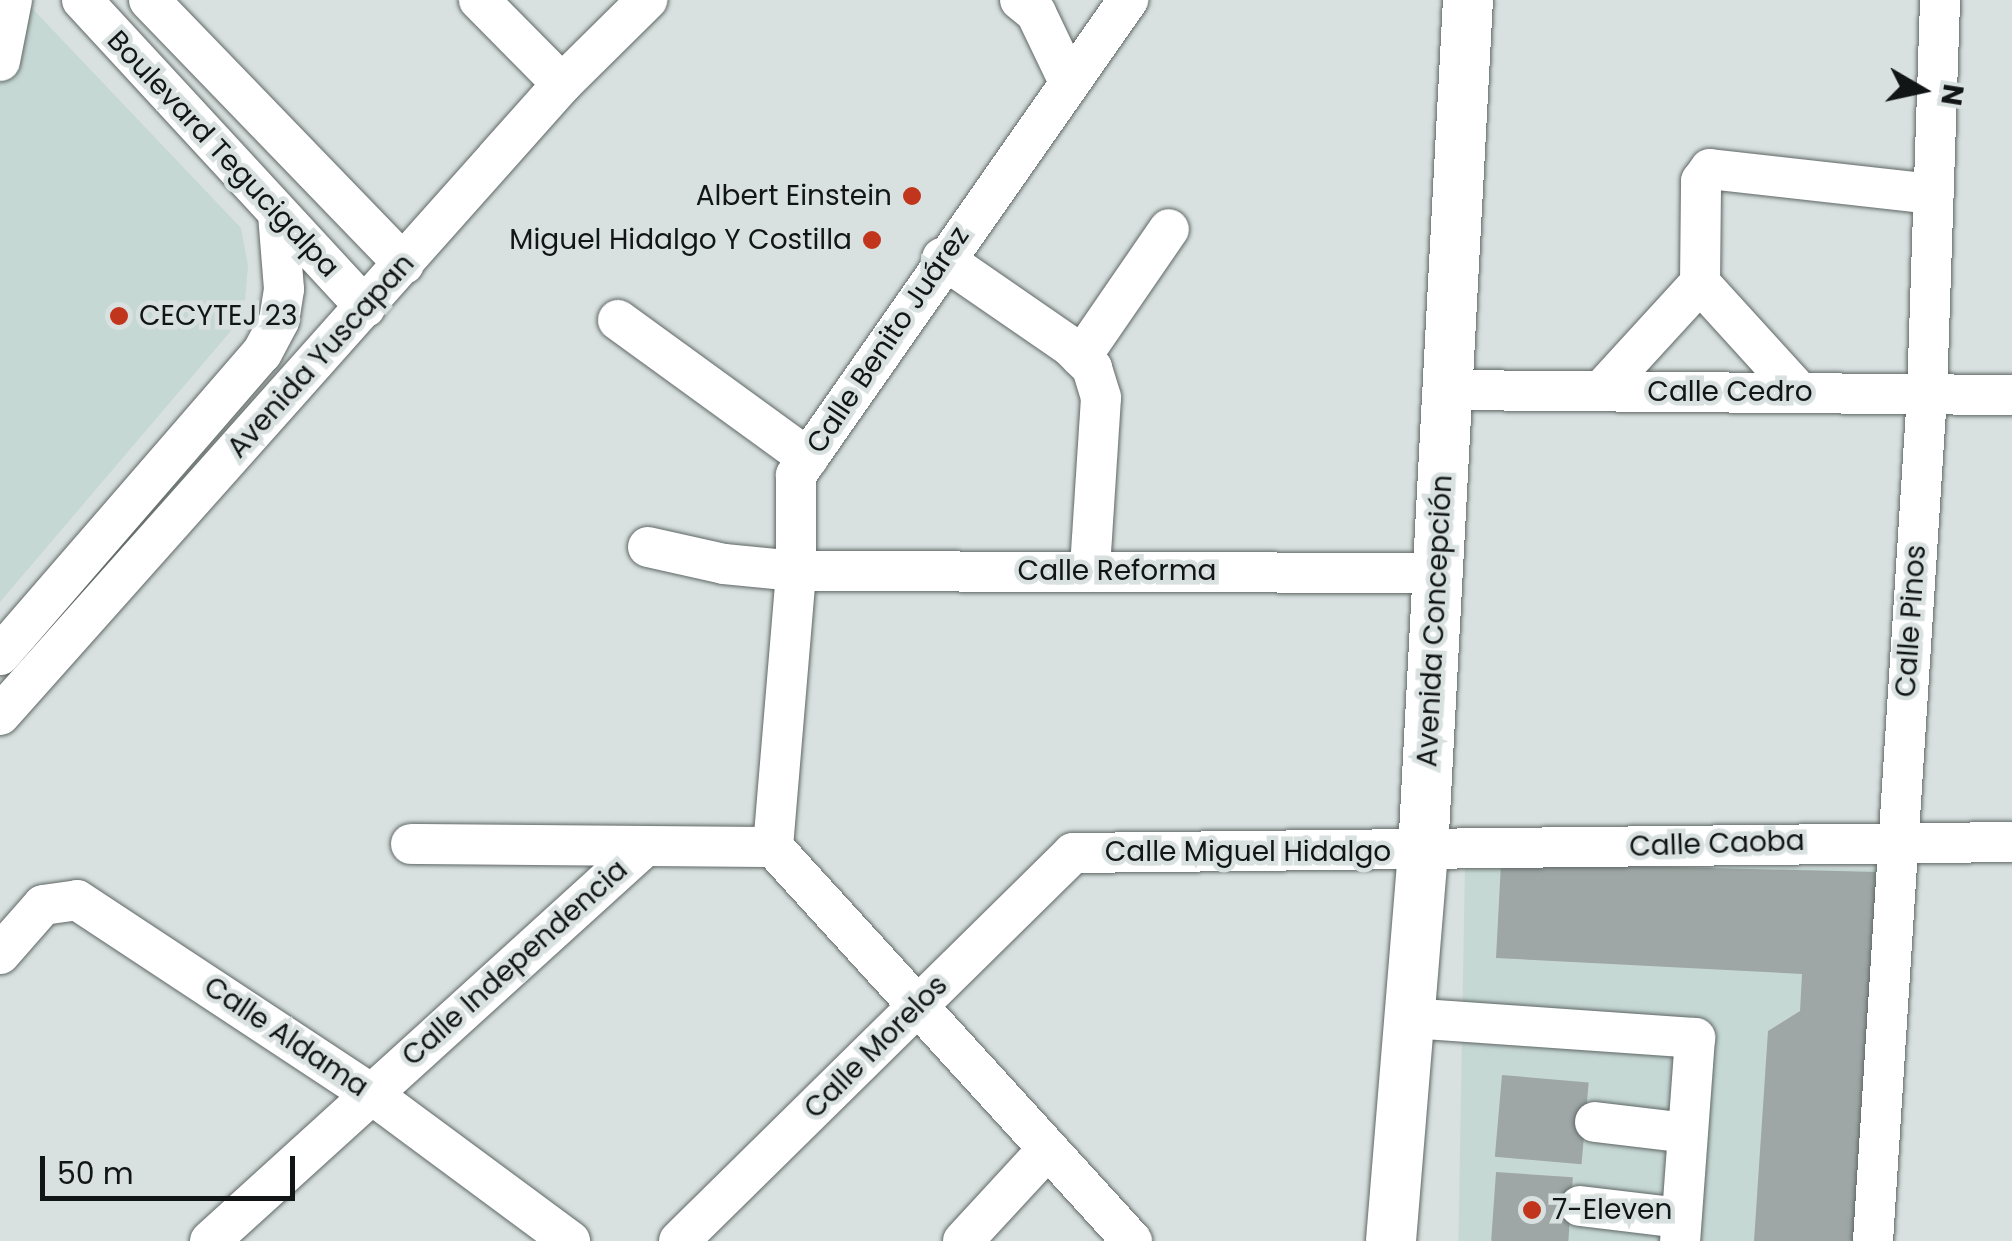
<!DOCTYPE html>
<meta charset="utf-8">
<style>
body{margin:0}
#map{position:relative;width:2012px;height:1241px;overflow:hidden;background:#d8e1df;font-family:Poppins,sans-serif}
div>[style]{position:absolute}
.built>*{inset:0;background:#c6d8d4;transform-origin:0 0}
.building>*{inset:0;background:#9ea7a5;transform-origin:0 0}
.roads{filter:drop-shadow(0 0 2px #5f6765) drop-shadow(0 0 2px #5f6765)}
.minor>*{height:40px;margin:-20px;padding:0 20px;transform-origin:20px;border-radius:20px;background:#fff}
.major>*{height:50px;margin:-25px;padding:0 25px;transform-origin:25px;border-radius:25px;background:#fff}
.dots>*{width:28px;height:28px;translate:-50% -50%;box-sizing:border-box;border:5px solid #d8e1df;border-radius:50%}
span{translate:-50% -50%;white-space:nowrap;text-align:center;line-height:1.15;-webkit-text-stroke:9px #d8e1df;paint-order:stroke}
.street-label{font-size:28px;color:#121515}
.poi-label{font-size:28px;color:#121515}
.right{translate:-100% -50%;text-align:right}
.left{translate:0 -50%;text-align:left}
.north{position:absolute;left:1872px;top:40px;width:100px;height:100px;-webkit-text-stroke:8px #d8e1df;paint-order:stroke;rotate:99deg;font-size:28px;font-weight:700;line-height:40px;text-align:center;color:#121515}
.north::after{content:'';display:block;margin:auto;width:35px;height:45px;background:#121515;clip-path:polygon(50% 0,100% 100%,50% 72%,0 100%)}
.scale{position:absolute;left:40px;top:1156px;width:255px;height:45px;box-sizing:border-box;border:5px solid #121515;border-top:0;padding-left:12px;font-size:30px;line-height:35px;white-space:nowrap;color:#121515;-webkit-text-stroke:8px #d8e1df;paint-order:stroke}
</style>
<div id="map">
<div class="built">
<i style="clip-path:polygon(0 0,29px 5px,241px 228px,248px 266px,245px 300px,230px 332px,0 602px)"></i>
<i style="left:1465px;top:862px;width:413px;height:380px;rotate:1deg"></i>
</div>
<div class="building">
<i style="clip-path:polygon(1501px 863px,1878px 872px,1857px 1241px,1754px 1241px,1768px 1031px,1800px 1011px,1802px 974px,1496px 958px)"></i>
<i style="left:1502px;top:1075px;width:87px;height:82px;rotate:5deg"></i>
<i style="left:1496px;top:1172px;width:77px;height:69px;rotate:4deg"></i>
</div>
<div class="roads">
<div class="minor">
<i style="left:82px;top:0;width:418px;rotate:47.3deg"></i>
<i style="left:149px;top:0;width:367px;rotate:46deg"></i>
<i style="left:479px;top:0;width:118px;rotate:45.3deg"></i>
<i style="left:1020px;top:0;width:21px;rotate:39deg"></i>
<i style="left:1036px;top:13px;width:76px;rotate:64.4deg"></i>
<i style="left:0;top:61px;width:62px;rotate:-78.9deg"></i>
<i style="left:942px;top:258px;width:157px;rotate:34.6deg"></i>
<i style="left:1071px;top:347px;width:30px;rotate:45deg"></i>
<i style="left:1092px;top:368px;width:31px;rotate:73deg"></i>
<i style="left:1101px;top:398px;width:172px;rotate:93.7deg"></i>
<i style="left:618px;top:320px;width:235px;rotate:36deg"></i>
<i style="left:1081px;top:357px;width:155px;rotate:-55.5deg"></i>
<i style="left:1447px;top:390px;width:565px;rotate:0.51deg"></i>
<i style="left:1601px;top:391px;width:147px;rotate:-47.5deg"></i>
<i style="left:1800px;top:393px;width:149px;rotate:-132.3deg"></i>
<i style="left:1700px;top:283px;width:102px;rotate:-89.4deg"></i>
<i style="left:1701px;top:181px;width:15px;rotate:-53deg"></i>
<i style="left:1710px;top:169px;width:225px;rotate:6.4deg"></i>
<i style="left:648px;top:547px;width:78px;rotate:12.6deg"></i>
<i style="left:724px;top:564px;width:72px;rotate:5.6deg"></i>
<i style="left:796px;top:571px;width:642px;rotate:0.18deg"></i>
<i style="left:0;top:655px;width:400px;rotate:-49.1deg"></i>
<i style="left:262px;top:353px;width:36px;rotate:-62deg"></i>
<i style="left:279px;top:321px;width:32px;rotate:-81deg"></i>
<i style="left:284px;top:289px;width:74px;rotate:-94.6deg"></i>
<i style="left:0;top:715px;width:845px;rotate:-48.31deg"></i>
<i style="left:562px;top:84px;width:120px;rotate:-44.7deg"></i>
<i style="left:411px;top:844px;width:362px;rotate:0.5deg"></i>
<i style="left:773px;top:847px;width:277px;rotate:-85.2deg"></i>
<i style="left:796px;top:571px;width:96px;rotate:-90deg"></i>
<i style="left:796px;top:475px;width:580px;rotate:-55.05deg"></i>
<i style="left:773px;top:847px;width:533px;rotate:47.66deg"></i>
<i style="left:0;top:954px;width:65px;rotate:-48.7deg"></i>
<i style="left:43px;top:905px;width:34px;rotate:-8deg"></i>
<i style="left:77px;top:900px;width:351px;rotate:33.4deg"></i>
<i style="left:370px;top:1093px;width:249px;rotate:36.5deg"></i>
<i style="left:1409px;top:1018px;width:287px;rotate:4deg"></i>
<i style="left:1695px;top:1038px;width:204px;rotate:94.2deg"></i>
<i style="left:1595px;top:1122px;width:93px;rotate:6.8deg"></i>
<i style="left:1580px;top:1206px;width:102px;rotate:6.8deg"></i>
<i style="left:210px;top:1241px;width:586px;rotate:-42.23deg"></i>
<i style="left:679px;top:1241px;width:553px;rotate:-44.56deg"></i>
<i style="left:1073px;top:853px;width:939px;rotate:-0.67deg"></i>
<i style="left:963px;top:1241px;width:125px;rotate:-47.3deg"></i>
<i style="left:1873px;top:1241px;width:849px;rotate:-86.35deg"></i>
<i style="left:1927px;top:394px;width:394px;rotate:-88.1deg"></i>
</div>
<div class="major">
<i style="left:1391px;top:1241px;width:390px;rotate:-85.3deg"></i>
<i style="left:1423px;top:852px;width:853px;rotate:-86.98deg"></i>
</div>
</div>
<div class="dots">
<i style="left:912px;top:196px;background:#c1351c"></i>
<i style="left:872px;top:240px;background:#c1351c"></i>
<i style="left:119px;top:316px;background:#c1351c"></i>
<i style="left:1532px;top:1210px;background:#c1351c"></i>
</div>
<div class="street-label">
<span style="left:223px;top:154px;rotate:47deg">Boulevard Tegucigalpa</span>
<span style="left:888px;top:340px;rotate:-56deg">Calle Benito Juárez</span>
<span style="left:321px;top:356px;rotate:-48deg">Avenida Yuscapan</span>
<span style="left:1730px;top:392px">Calle Cedro</span>
<span style="left:1117px;top:571px">Calle Reforma</span>
<span style="left:1435px;top:621px;rotate:-87deg">Avenida Concepción</span>
<span style="left:1911px;top:621px;rotate:-86deg">Calle Pinos</span>
<span style="left:1717px;top:844px;rotate:-2deg">Calle Caoba</span>
<span style="left:1248px;top:852px">Calle Miguel Hidalgo</span>
<span style="left:515px;top:963px;rotate:-42deg">Calle Independencia</span>
<span style="left:286px;top:1037px;rotate:34deg">Calle Aldama</span>
<span style="left:876px;top:1047px;rotate:-45deg">Calle Morelos</span>
</div>
<div class="poi-label">
<span class="right" style="left:892px;top:196px">Albert Einstein</span>
<span class="right" style="left:852px;top:240px">Miguel Hidalgo Y Costilla</span>
<span class="left" style="left:139px;top:316px">CECYTEJ 23</span>
<span class="left" style="left:1552px;top:1210px">7-Eleven</span>
</div>
<div class="north">N</div>
<div class="scale">50 m</div>
</div>
